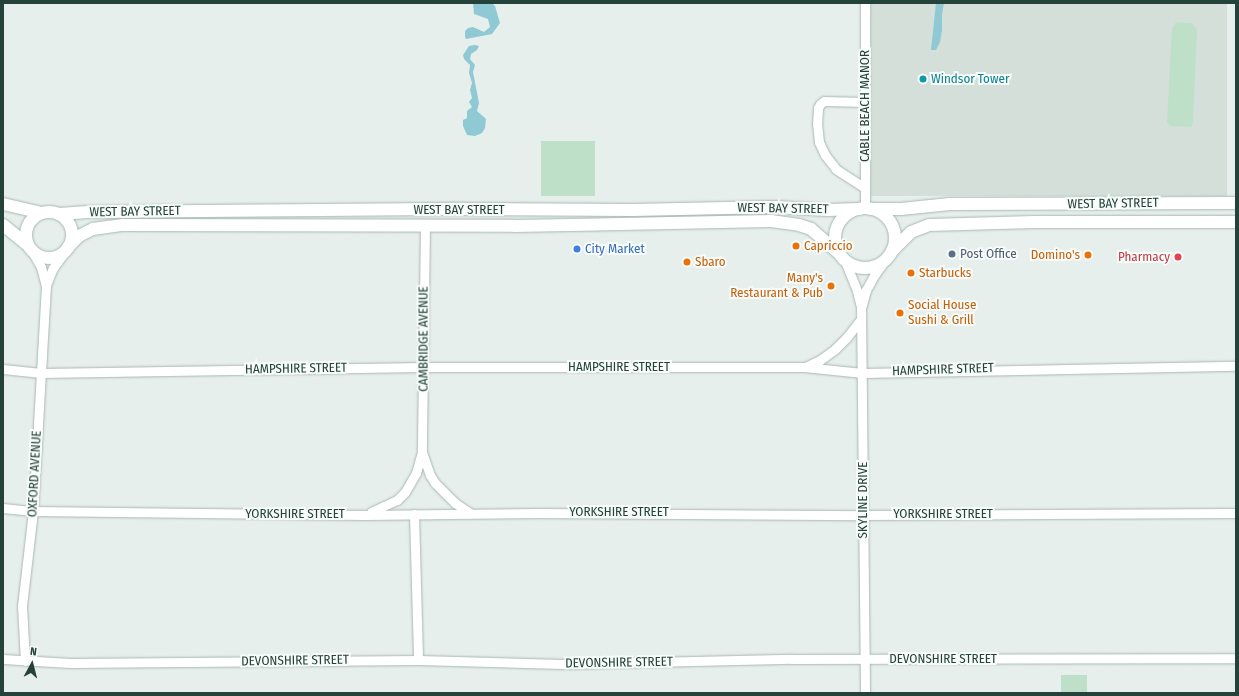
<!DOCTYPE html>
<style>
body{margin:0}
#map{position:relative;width:1239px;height:696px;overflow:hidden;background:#e6efeb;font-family:"Fira Sans Condensed",sans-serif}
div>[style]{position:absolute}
.built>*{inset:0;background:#d4dfda;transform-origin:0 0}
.green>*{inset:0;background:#bfe0c8;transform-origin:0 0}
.water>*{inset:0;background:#8ec9d4}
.roads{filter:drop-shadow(0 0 1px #a8b8b2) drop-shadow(0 0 1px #a8b8b2)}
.minor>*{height:9px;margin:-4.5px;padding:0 4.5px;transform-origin:4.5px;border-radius:4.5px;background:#fff}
.secondary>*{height:12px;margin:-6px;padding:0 6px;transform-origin:6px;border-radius:6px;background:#fff}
.secondary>.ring{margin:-6px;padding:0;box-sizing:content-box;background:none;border:12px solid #fff;border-radius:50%}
.dots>*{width:11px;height:11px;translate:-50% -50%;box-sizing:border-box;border:2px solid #f7fbf9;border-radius:50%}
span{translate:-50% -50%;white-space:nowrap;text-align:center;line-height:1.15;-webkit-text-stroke:4px #f7fbf9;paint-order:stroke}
.culture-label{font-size:13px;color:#0d838f}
.left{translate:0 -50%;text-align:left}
.street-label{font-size:13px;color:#24423a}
.food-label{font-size:13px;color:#c56008}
.right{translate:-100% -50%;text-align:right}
.shop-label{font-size:13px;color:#366cbe}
.service-label{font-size:13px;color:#4e5e75}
.health-label{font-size:13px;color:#be3a42}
.frame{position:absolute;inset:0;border:4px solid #24423a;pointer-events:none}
.north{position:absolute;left:12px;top:644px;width:40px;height:40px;-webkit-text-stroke:3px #f7fbf9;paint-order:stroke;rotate:7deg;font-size:11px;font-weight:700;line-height:16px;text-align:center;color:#24423a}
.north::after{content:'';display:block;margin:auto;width:14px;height:18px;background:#24423a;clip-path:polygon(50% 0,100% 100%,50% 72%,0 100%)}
</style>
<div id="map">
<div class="built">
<i style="left:871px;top:3px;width:356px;height:193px"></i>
</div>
<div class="green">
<i style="clip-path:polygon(1176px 22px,1192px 23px,1197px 29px,1193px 123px,1191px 127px,1170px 126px,1167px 122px,1172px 28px)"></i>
<i style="left:541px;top:141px;width:54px;height:55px"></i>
<i style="left:1061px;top:675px;width:26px;height:18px"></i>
</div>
<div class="water">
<i style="clip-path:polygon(473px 3px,492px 3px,495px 6px,500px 23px,492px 34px,466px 39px,465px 37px,465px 31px,468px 28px,473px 27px,484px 32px,490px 27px,488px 19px,474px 14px)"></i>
<i style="clip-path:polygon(936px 3px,944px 3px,942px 14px,942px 30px,940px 42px,936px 50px,931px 50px)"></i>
<i style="clip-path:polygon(475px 45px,479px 46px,477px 50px,471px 54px,470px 59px,475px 65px,473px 72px,479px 103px,477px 111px,486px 119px,485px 128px,482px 133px,475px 136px,467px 135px,463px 126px,463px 120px,467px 118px,467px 111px,472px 107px,469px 102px,472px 98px,470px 90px,472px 83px,469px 73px,470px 65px,464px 59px,463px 55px,469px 46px)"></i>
</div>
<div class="roads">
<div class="minor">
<i style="left:865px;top:188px;width:35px;rotate:-147deg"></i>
<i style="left:836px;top:169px;width:18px;rotate:-128deg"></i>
<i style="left:825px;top:155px;width:14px;rotate:-115deg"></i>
<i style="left:819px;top:142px;width:18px;rotate:-96deg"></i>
<i style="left:817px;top:124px;width:16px;rotate:-86deg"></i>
<i style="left:818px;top:108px;width:4px;rotate:-63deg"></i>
<i style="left:820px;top:104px;width:5px;rotate:-37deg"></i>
<i style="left:824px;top:101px;width:41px;rotate:1.4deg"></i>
<i style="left:865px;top:209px;width:206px;rotate:-90deg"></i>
<i style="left:425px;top:226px;width:226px;rotate:90.8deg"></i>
<i style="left:422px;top:452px;width:24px;rotate:71deg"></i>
<i style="left:430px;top:475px;width:9px;rotate:58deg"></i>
<i style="left:435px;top:483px;width:28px;rotate:45deg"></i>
<i style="left:455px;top:503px;width:18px;rotate:34deg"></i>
<i style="left:845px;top:261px;width:32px;rotate:68deg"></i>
<i style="left:857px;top:291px;width:16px;rotate:76deg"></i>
<i style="left:861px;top:307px;width:386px;rotate:89.4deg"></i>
<i style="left:46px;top:285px;width:18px;rotate:-68deg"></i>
<i style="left:53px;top:268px;width:19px;rotate:-54deg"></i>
<i style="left:862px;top:305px;width:16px;rotate:-75deg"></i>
<i style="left:866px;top:290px;width:18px;rotate:-61deg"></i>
<i style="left:875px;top:274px;width:17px;rotate:-54deg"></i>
<i style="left:805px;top:367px;width:17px;rotate:-25deg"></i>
<i style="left:820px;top:360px;width:19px;rotate:-36deg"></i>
<i style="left:835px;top:349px;width:17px;rotate:-45deg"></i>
<i style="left:847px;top:337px;width:23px;rotate:-52deg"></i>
<i style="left:3px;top:369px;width:38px;rotate:6deg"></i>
<i style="left:41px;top:373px;width:382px;rotate:-0.9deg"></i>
<i style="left:423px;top:367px;width:381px"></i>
<i style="left:804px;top:367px;width:59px;rotate:5.8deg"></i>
<i style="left:863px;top:373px;width:373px;rotate:-1.1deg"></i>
<i style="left:3px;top:508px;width:30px;rotate:6deg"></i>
<i style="left:33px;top:511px;width:332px;rotate:0.7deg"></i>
<i style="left:365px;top:515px;width:173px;rotate:-0.7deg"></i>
<i style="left:538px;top:513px;width:325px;rotate:0.4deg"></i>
<i style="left:863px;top:515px;width:373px;rotate:-0.3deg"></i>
<i style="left:371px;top:512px;width:29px;rotate:-25deg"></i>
<i style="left:397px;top:500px;width:11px;rotate:-45deg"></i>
<i style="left:405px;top:492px;width:22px;rotate:-60deg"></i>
<i style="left:416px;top:473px;width:22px;rotate:-74deg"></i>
<i style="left:414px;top:514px;width:146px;rotate:88.4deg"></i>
<i style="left:3px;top:659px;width:67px;rotate:3.4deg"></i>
<i style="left:70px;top:663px;width:348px;rotate:-0.5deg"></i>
<i style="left:418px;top:660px;width:145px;rotate:1.6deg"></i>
<i style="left:563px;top:664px;width:229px;rotate:-1.3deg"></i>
<i style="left:792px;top:659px;width:444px;rotate:-0.1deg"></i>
<i style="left:25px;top:661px;width:55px;rotate:-93.1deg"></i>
<i style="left:22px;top:606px;width:96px;rotate:-83.4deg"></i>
<i style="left:33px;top:511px;width:225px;rotate:-86.7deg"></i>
<i style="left:46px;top:286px;width:20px;rotate:-105deg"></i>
<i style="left:41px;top:267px;width:20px;rotate:-120deg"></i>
</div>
<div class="secondary">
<i style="left:3px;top:204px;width:40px;rotate:13deg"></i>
<i class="ring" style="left:835px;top:208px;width:48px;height:48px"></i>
<i style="left:871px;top:209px;width:30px"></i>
<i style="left:901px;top:209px;width:49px;rotate:-5.8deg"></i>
<i style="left:950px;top:204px;width:286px;rotate:-0.2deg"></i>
<i class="ring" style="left:26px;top:212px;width:34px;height:34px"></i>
<i style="left:59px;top:214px;width:29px;rotate:-4deg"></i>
<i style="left:88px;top:212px;width:376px;rotate:-0.5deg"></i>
<i style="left:464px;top:209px;width:168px;rotate:0.3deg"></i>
<i style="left:632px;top:210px;width:142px;rotate:-1.2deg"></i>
<i style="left:774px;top:207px;width:54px;rotate:3.2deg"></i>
<i style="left:828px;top:210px;width:31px;rotate:-2deg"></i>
<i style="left:3px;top:225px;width:32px;rotate:39deg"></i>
<i style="left:68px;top:247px;width:16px;rotate:-45deg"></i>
<i style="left:79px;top:236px;width:16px;rotate:-27deg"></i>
<i style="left:93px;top:229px;width:30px;rotate:-8deg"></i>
<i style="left:123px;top:225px;width:391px;rotate:0.1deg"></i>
<i style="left:514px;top:226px;width:257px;rotate:-1.1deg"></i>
<i style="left:771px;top:221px;width:28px;rotate:8deg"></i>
<i style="left:799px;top:225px;width:13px;rotate:18deg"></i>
<i style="left:811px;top:229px;width:35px;rotate:41deg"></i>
<i style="left:892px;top:251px;width:27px;rotate:-45deg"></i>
<i style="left:911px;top:232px;width:19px;rotate:-21deg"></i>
<i style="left:929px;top:225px;width:105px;rotate:-1.6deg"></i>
<i style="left:1034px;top:222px;width:202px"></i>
</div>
</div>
<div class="dots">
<i style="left:923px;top:79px;background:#0f9aa8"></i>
<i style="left:796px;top:246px;background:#e8710a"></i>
<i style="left:577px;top:249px;background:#3f7fe0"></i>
<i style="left:952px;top:254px;background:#5c6f8a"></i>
<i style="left:1088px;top:255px;background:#e8710a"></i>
<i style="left:1178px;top:257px;background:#e0444e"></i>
<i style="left:687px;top:262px;background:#e8710a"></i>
<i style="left:911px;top:273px;background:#e8710a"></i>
<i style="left:831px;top:286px;background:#e8710a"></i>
<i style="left:900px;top:313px;background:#e8710a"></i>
</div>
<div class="culture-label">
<span class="left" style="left:931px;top:79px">Windsor Tower</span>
</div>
<div class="street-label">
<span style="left:865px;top:106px;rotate:-90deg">CABLE BEACH MANOR</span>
<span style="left:1113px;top:204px;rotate:-1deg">WEST BAY STREET</span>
<span style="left:783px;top:209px;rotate:1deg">WEST BAY STREET</span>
<span style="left:459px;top:210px">WEST BAY STREET</span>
<span style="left:135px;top:212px;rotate:-1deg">WEST BAY STREET</span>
<span style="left:424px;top:339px;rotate:-90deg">CAMBRIDGE AVENUE</span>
<span style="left:619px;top:367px">HAMPSHIRE STREET</span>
<span style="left:296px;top:369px;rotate:-1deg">HAMPSHIRE STREET</span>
<span style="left:943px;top:370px;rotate:-2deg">HAMPSHIRE STREET</span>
<span style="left:35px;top:474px;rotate:-87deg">OXFORD AVENUE</span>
<span style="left:863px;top:500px;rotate:-90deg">SKYLINE DRIVE</span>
<span style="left:619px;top:512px">YORKSHIRE STREET</span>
<span style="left:295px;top:514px">YORKSHIRE STREET</span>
<span style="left:943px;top:514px">YORKSHIRE STREET</span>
<span style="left:943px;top:659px">DEVONSHIRE STREET</span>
<span style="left:295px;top:661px;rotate:-1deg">DEVONSHIRE STREET</span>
<span style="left:619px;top:663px;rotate:-1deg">DEVONSHIRE STREET</span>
</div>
<div class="food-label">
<span class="left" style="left:804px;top:246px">Capriccio</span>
<span class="right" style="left:1080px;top:255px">Domino's</span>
<span class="left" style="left:695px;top:262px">Sbaro</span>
<span class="left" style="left:919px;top:273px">Starbucks</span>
<span class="right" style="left:823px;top:286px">Many's<br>Restaurant &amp; Pub</span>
<span class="left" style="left:908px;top:313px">Social House<br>Sushi &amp; Grill</span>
</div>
<div class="shop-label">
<span class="left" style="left:585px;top:249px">City Market</span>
</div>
<div class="service-label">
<span class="left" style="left:960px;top:254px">Post Office</span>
</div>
<div class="health-label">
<span class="right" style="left:1170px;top:257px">Pharmacy</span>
</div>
<div class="frame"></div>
<div class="north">N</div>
</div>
